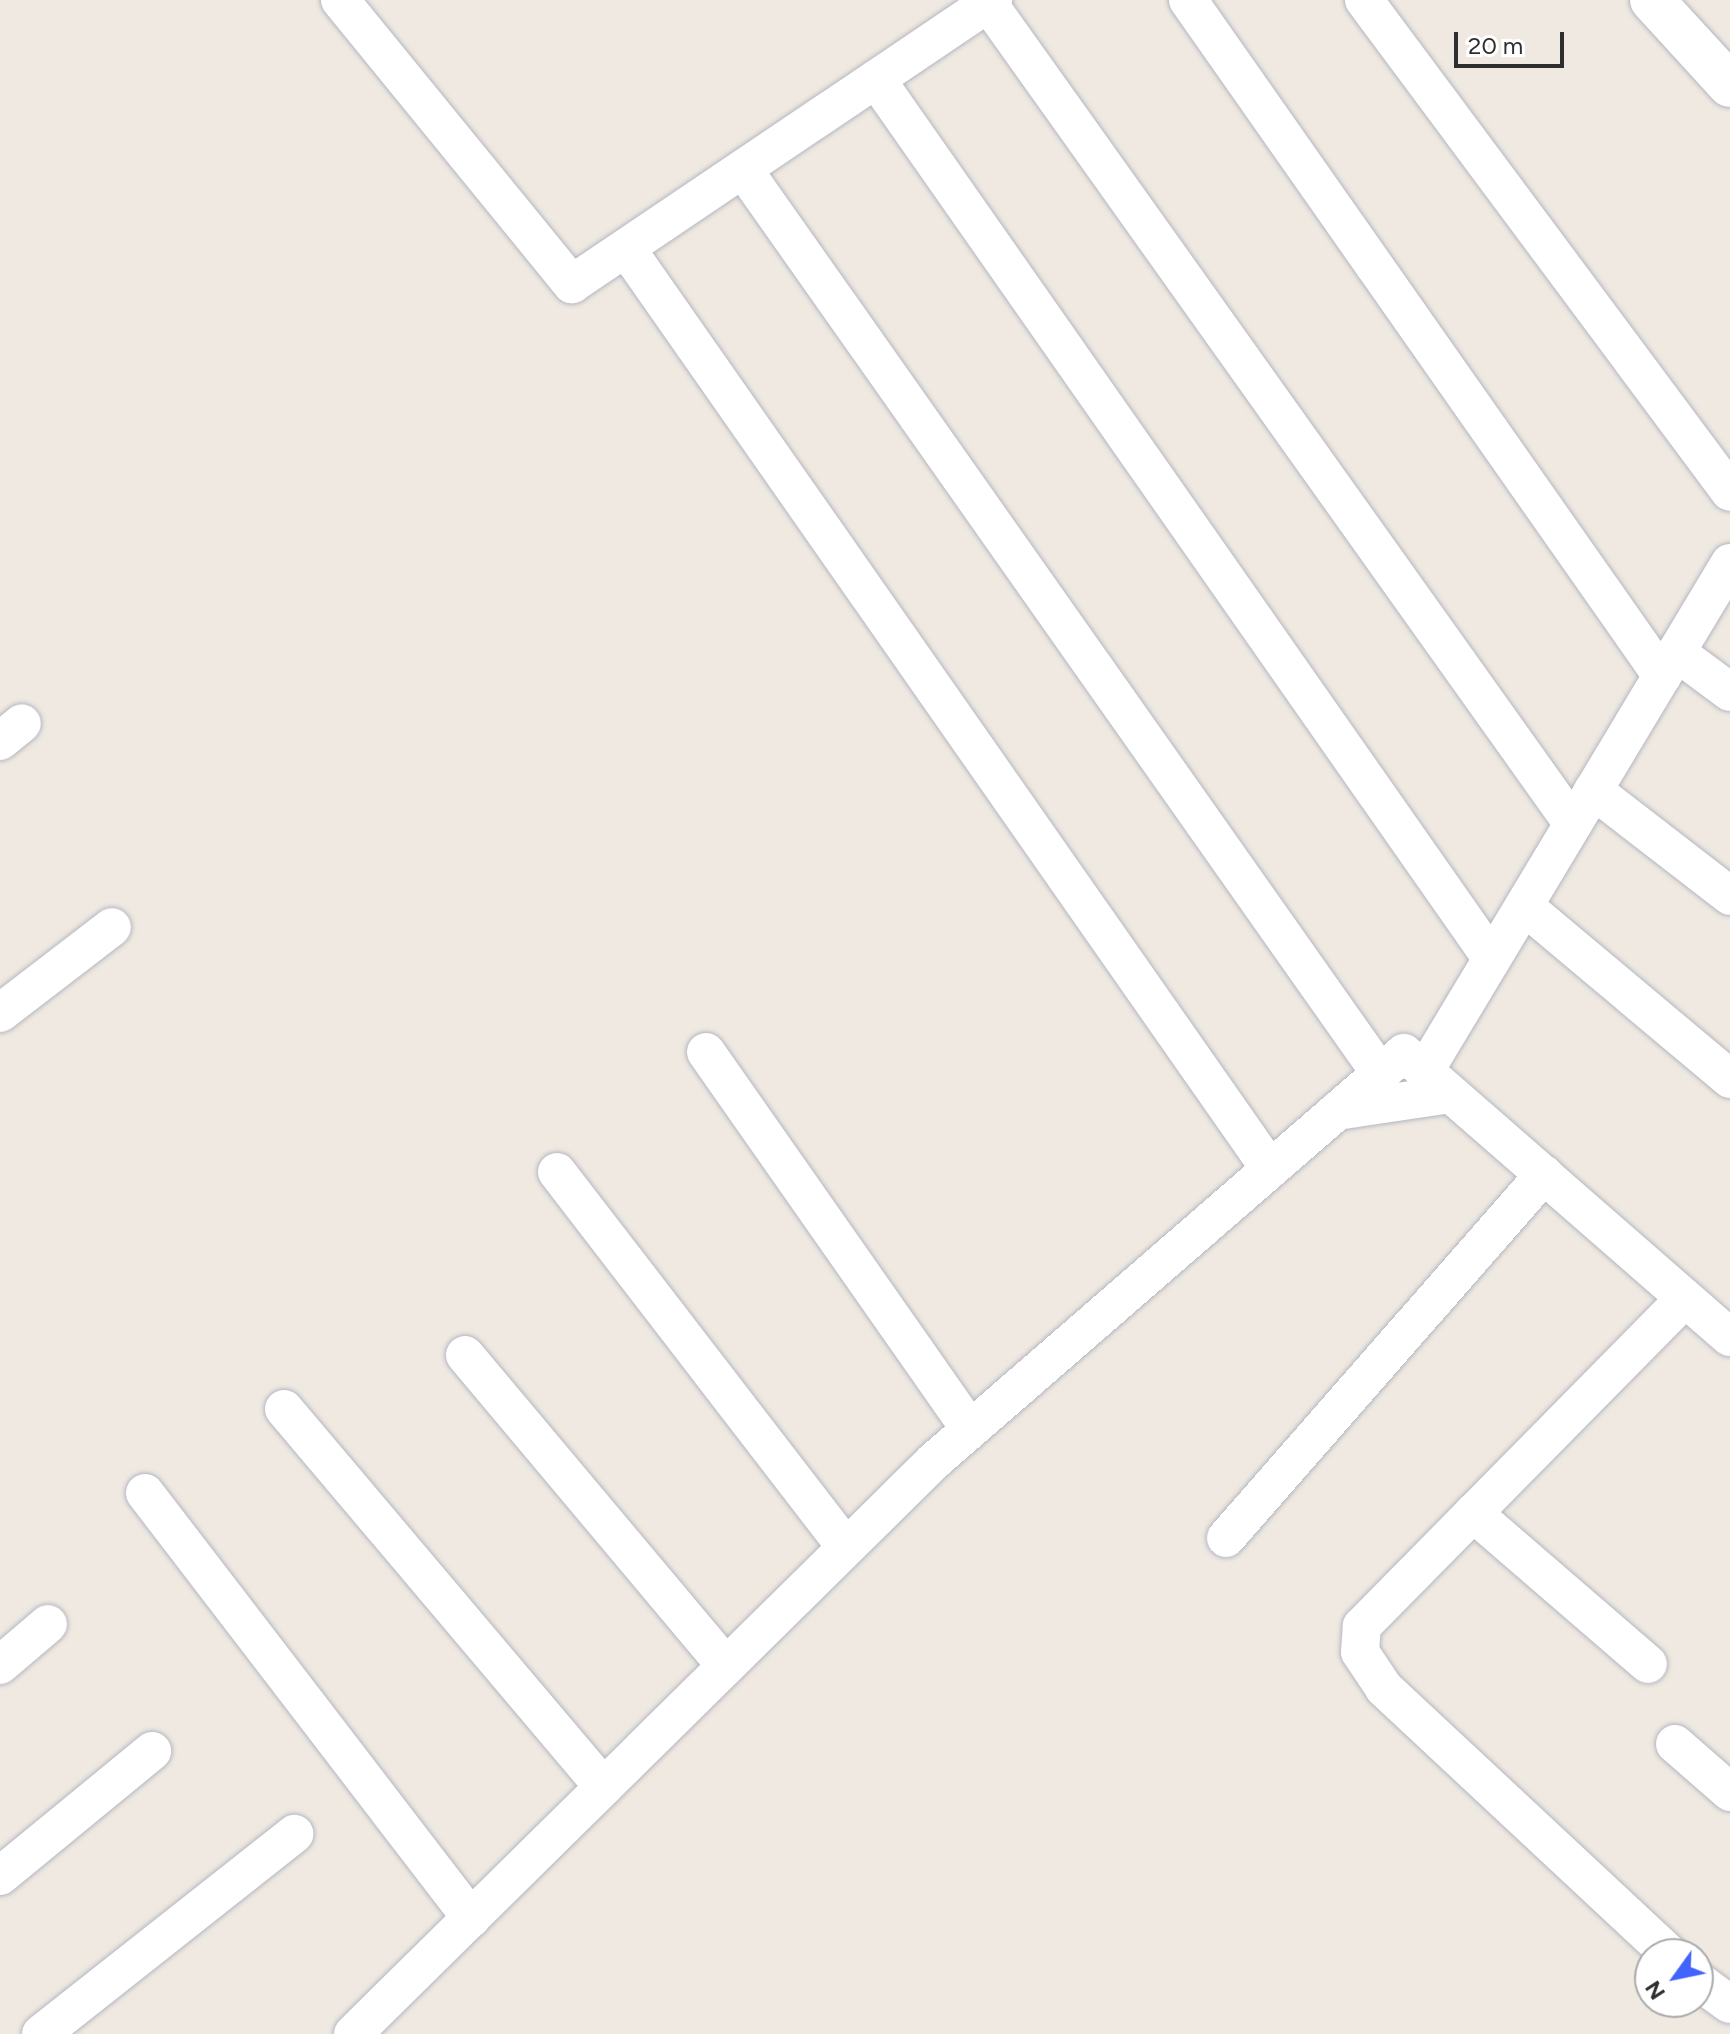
<!DOCTYPE html>
<style>
body{margin:0}
#map{position:relative;width:1730px;height:2034px;overflow:hidden;background:#efe9e1;font-family:Figtree,sans-serif}
div>[style]{position:absolute}
.roads{filter:drop-shadow(0 0 2px #b4b7c1) drop-shadow(0 0 2px #b4b7c1)}
.minor>*{height:38px;margin:-19px;padding:0 19px;transform-origin:19px;border-radius:19px;background:#fff}
.tertiary>*{height:44px;margin:-22px;padding:0 22px;transform-origin:22px;border-radius:22px;background:#fff}
span{translate:-50% -50%;white-space:nowrap;text-align:center;line-height:1.15;-webkit-text-stroke:6px #fff;paint-order:stroke}
.north{position:absolute;left:1634px;top:1938px;width:80px;height:80px;box-sizing:border-box;background:#fff;border:2px solid #ababab;border-radius:50%;rotate:237deg;font-size:22px;font-weight:700;line-height:32px;text-align:center;color:#2e2e2e}
.north::after{content:'';display:block;margin:auto;width:28px;height:36px;background:#4264fb;clip-path:polygon(50% 0,100% 100%,50% 72%,0 100%)}
.scale{position:absolute;left:1454px;top:32px;width:110px;height:36px;box-sizing:border-box;border:4px solid #2e2e2e;border-top:0;padding-left:10px;font-size:24px;line-height:28px;white-space:nowrap;color:#2e2e2e;-webkit-text-stroke:6px #fff;paint-order:stroke}
</style>
<div id="map">
<div class="roads">
<div class="minor">
<i style="left:340px;top:0;width:367px;rotate:50.8deg"></i>
<i style="left:572px;top:284px;width:508px;rotate:-34deg"></i>
<i style="left:1188px;top:0;width:826px;rotate:54.96deg"></i>
<i style="left:1364px;top:0;width:613px;rotate:53.35deg"></i>
<i style="left:988px;top:3px;width:1008px;rotate:54.53deg"></i>
<i style="left:876px;top:79px;width:1074px;rotate:55.01deg"></i>
<i style="left:743px;top:169px;width:1106px;rotate:54.83deg"></i>
<i style="left:626px;top:248px;width:1124px;rotate:55.04deg"></i>
<i style="left:1676px;top:652px;width:67px;rotate:36.5deg"></i>
<i style="left:0;top:741px;width:28px;rotate:-39deg"></i>
<i style="left:1593px;top:790px;width:173px;rotate:37.7deg"></i>
<i style="left:1524px;top:906px;width:269px;rotate:40deg"></i>
<i style="left:0;top:1013px;width:141px;rotate:-37.5deg"></i>
<i style="left:706px;top:1052px;width:460px;rotate:55deg"></i>
<i style="left:1424px;top:1072px;width:594px;rotate:-58.99deg"></i>
<i style="left:1337px;top:1111px;width:115px;rotate:-8.5deg"></i>
<i style="left:557px;top:1172px;width:473px;rotate:52.4deg"></i>
<i style="left:465px;top:1355px;width:406px;rotate:50deg"></i>
<i style="left:284px;top:1409px;width:495px;rotate:49.8deg"></i>
<i style="left:145px;top:1493px;width:536px;rotate:52.51deg"></i>
<i style="left:1473px;top:1513px;width:231px;rotate:40.8deg"></i>
<i style="left:1226px;top:1538px;width:483px;rotate:-48.8deg"></i>
<i style="left:0;top:1665px;width:63px;rotate:-40.5deg"></i>
<i style="left:1675px;top:1744px;width:73px;rotate:41.1deg"></i>
<i style="left:0;top:1876px;width:197px;rotate:-39.4deg"></i>
<i style="left:1669px;top:1954px;width:390px;rotate:-137deg"></i>
<i style="left:1384px;top:1688px;width:43px;rotate:-123.7deg"></i>
<i style="left:1360px;top:1652px;width:26px;rotate:-86deg"></i>
<i style="left:1362px;top:1626px;width:460px;rotate:-45.4deg"></i>
<i style="left:1698px;top:1981px;width:39px;rotate:36deg"></i>
<i style="left:41px;top:2034px;width:323px;rotate:-38.3deg"></i>
<i style="left:353px;top:2034px;width:816px;rotate:-44.6deg"></i>
<i style="left:934px;top:1461px;width:622px;rotate:-40.96deg"></i>
<i style="left:1404px;top:1053px;width:432px;rotate:41.1deg"></i>
</div>
<div class="tertiary">
<i style="left:1652px;top:0;width:115px;rotate:47.5deg"></i>
</div>
</div>
<div class="north">N</div>
<div class="scale">20 m</div>
</div>
